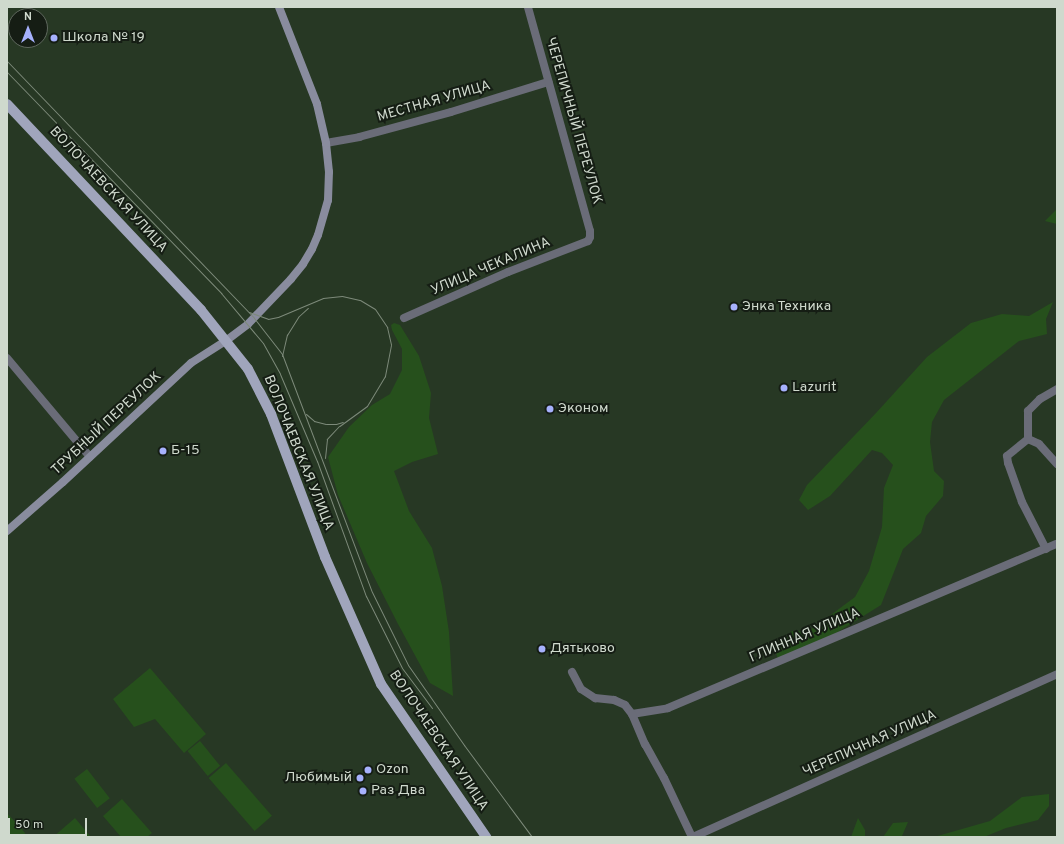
<!DOCTYPE html>
<meta charset="utf-8">
<style>
body{margin:0}
#map{position:relative;width:1064px;height:844px;overflow:hidden;background:#273824;font-family:Overpass,sans-serif}
div>[style]{position:absolute}
.green>*{inset:0;background:#26501c;transform-origin:0 0}
.street>*{height:8px;margin:-4px;padding:0 4px;transform-origin:4px;border-radius:4px;background:#6a6c78}
.secondary>*{height:8px;margin:-4px;padding:0 4px;transform-origin:4px;border-radius:4px;background:#898c9e}
.primary>*{height:10px;margin:-5px;padding:0 5px;transform-origin:5px;border-radius:5px;background:#a0a5bc}
.tram>*{height:1px;margin:-0.5px;padding:0 0.5px;transform-origin:0.5px;border-radius:0.5px;background:#7d8a7a}
.dots>*{width:11px;height:11px;translate:-50% -50%;box-sizing:border-box;border:2px solid #151d14;border-radius:50%}
span{translate:-50% -50%;white-space:nowrap;text-align:center;line-height:1.15;-webkit-text-stroke:4px #151d14;paint-order:stroke}
.poi-label{font-size:14px;color:#cfd9cd}
.left{translate:0 -50%;text-align:left}
.right{translate:-100% -50%;text-align:right}
.street-label{font-size:14px;color:#cfd9cd}
.frame{position:absolute;inset:0;border:8px solid #cfd9cd;pointer-events:none}
.north{position:absolute;left:8px;top:8px;width:40px;height:40px;box-sizing:border-box;background:#151d14;border:1px solid #5f685e;border-radius:50%;rotate:0deg;font-size:11px;font-weight:700;line-height:16px;text-align:center;color:#cfd9cd}
.north::after{content:'';display:block;margin:auto;width:14px;height:18px;background:#a6b1fc;clip-path:polygon(50% 0,100% 100%,50% 72%,0 100%)}
.scale{position:absolute;left:8px;top:818px;width:79px;height:18px;box-sizing:border-box;border:2px solid #cfd9cd;border-top:0;padding-left:5px;font-size:12px;line-height:14px;white-space:nowrap;color:#cfd9cd;-webkit-text-stroke:3px #151d14;paint-order:stroke}
</style>
<div id="map">
<div class="green">
<i style="clip-path:polygon(1057px 209px,1057px 224px,1045px 221px)"></i>
<i style="clip-path:polygon(1053px 302px,1046px 319px,1047px 334px,1019px 341px,944px 400px,932px 422px,930px 442px,934px 471px,944px 481px,943px 496px,926px 516px,921px 533px,903px 549px,881px 605px,833px 635px,778px 659px,776px 653px,792px 631px,809px 631px,855px 597px,869px 571px,882px 527px,884px 488px,893px 465px,882px 453px,872px 450px,830px 496px,808px 510px,799px 500px,807px 485px,876px 413px,927px 357px,971px 323px,1002px 314px,1029px 316px)"></i>
<i style="clip-path:polygon(394px 323px,400px 325px,419px 356px,431px 393px,429px 418px,438px 454px,412px 462px,394px 471px,409px 511px,432px 548px,442px 586px,449px 632px,453px 696px,430px 683px,398px 624px,367px 563px,338px 495px,328px 457px,349px 427px,372px 405px,390px 394px,402px 370px,402px 349px,392px 330px,391px 325px)"></i>
<i style="clip-path:polygon(150px 668px,206px 734px,184px 753px,155px 719px,134px 727px,113px 699px)"></i>
<i style="left:200px;top:741px;width:32px;height:16px;rotate:51deg"></i>
<i style="left:226px;top:763px;width:70px;height:23px;rotate:49deg"></i>
<i style="left:87px;top:769px;width:37px;height:16px;rotate:52deg"></i>
<i style="clip-path:polygon(1049px 794px,1049px 806px,1038px 820px,1006px 828px,984px 837px,934px 837px,990px 821px,1022px 797px)"></i>
<i style="clip-path:polygon(122px 799px,152px 833px,147px 837px,121px 837px,103px 816px)"></i>
<i style="clip-path:polygon(7px 813px,25px 833px,24px 837px,7px 837px)"></i>
<i style="clip-path:polygon(75px 818px,91px 837px,53px 837px)"></i>
<i style="clip-path:polygon(858px 818px,865px 830px,865px 837px,851px 837px)"></i>
<i style="clip-path:polygon(908px 822px,902px 836px,906px 837px,883px 837px,893px 823px)"></i>
</div>
<div class="street">
<i style="left:326px;top:143px;width:34px;rotate:-10deg"></i>
<i style="left:359px;top:137px;width:95px;rotate:-15.2deg"></i>
<i style="left:451px;top:112px;width:102px;rotate:-17.2deg"></i>
<i style="left:404px;top:318px;width:114px;rotate:-23.9deg"></i>
<i style="left:508px;top:272px;width:86px;rotate:-21.2deg"></i>
<i style="left:588px;top:241px;width:4px;rotate:-63deg"></i>
<i style="left:590px;top:237px;width:6px;rotate:-90deg"></i>
<i style="left:590px;top:231px;width:232px;rotate:-105.5deg"></i>
<i style="left:7px;top:358px;width:129px;rotate:50deg"></i>
<i style="left:1028px;top:439px;width:12px;rotate:24deg"></i>
<i style="left:1039px;top:444px;width:27px;rotate:48deg"></i>
<i style="left:1046px;top:549px;width:53px;rotate:-117.1deg"></i>
<i style="left:1022px;top:502px;width:41px;rotate:-109.7deg"></i>
<i style="left:1008px;top:463px;width:7px;rotate:-98deg"></i>
<i style="left:1007px;top:456px;width:27px;rotate:-39deg"></i>
<i style="left:1028px;top:439px;width:28px;rotate:-90deg"></i>
<i style="left:1028px;top:411px;width:17px;rotate:-45deg"></i>
<i style="left:1040px;top:399px;width:20px;rotate:-30deg"></i>
<i style="left:572px;top:672px;width:19px;rotate:62deg"></i>
<i style="left:581px;top:689px;width:17px;rotate:33deg"></i>
<i style="left:595px;top:698px;width:19px;rotate:6deg"></i>
<i style="left:614px;top:700px;width:12px;rotate:24deg"></i>
<i style="left:625px;top:705px;width:11px;rotate:52deg"></i>
<i style="left:632px;top:714px;width:36px;rotate:-9deg"></i>
<i style="left:668px;top:708px;width:422px;rotate:-22.9deg"></i>
<i style="left:632px;top:714px;width:33px;rotate:67deg"></i>
<i style="left:645px;top:744px;width:39px;rotate:61deg"></i>
<i style="left:664px;top:778px;width:65px;rotate:64.6deg"></i>
<i style="left:693px;top:837px;width:399px;rotate:-24.1deg"></i>
</div>
<div class="secondary">
<i style="left:7px;top:531px;width:74px;rotate:-41.2deg"></i>
<i style="left:63px;top:482px;width:175px;rotate:-42.9deg"></i>
<i style="left:191px;top:363px;width:43px;rotate:-32.6deg"></i>
<i style="left:227px;top:340px;width:26px;rotate:-37deg"></i>
<i style="left:248px;top:324px;width:62px;rotate:-46.3deg"></i>
<i style="left:291px;top:279px;width:19px;rotate:-51deg"></i>
<i style="left:303px;top:264px;width:17px;rotate:-59deg"></i>
<i style="left:312px;top:249px;width:15px;rotate:-67deg"></i>
<i style="left:318px;top:235px;width:36px;rotate:-74deg"></i>
<i style="left:328px;top:200px;width:28px;rotate:-88deg"></i>
<i style="left:329px;top:172px;width:29px;rotate:-96deg"></i>
<i style="left:326px;top:143px;width:40px;rotate:-103deg"></i>
<i style="left:317px;top:104px;width:104px;rotate:-111.4deg"></i>
</div>
<div class="primary">
<i style="left:7px;top:104px;width:283px;rotate:46.7deg"></i>
<i style="left:201px;top:310px;width:75px;rotate:51.5deg"></i>
<i style="left:248px;top:369px;width:51px;rotate:62.9deg"></i>
<i style="left:271px;top:414px;width:153px;rotate:69.3deg"></i>
<i style="left:325px;top:557px;width:139px;rotate:66.2deg"></i>
<i style="left:381px;top:684px;width:186px;rotate:55.5deg"></i>
</div>
<div class="tram">
<i style="left:7px;top:61px;width:356px;rotate:46.1deg"></i>
<i style="left:254px;top:318px;width:46px;rotate:52.1deg"></i>
<i style="left:282px;top:354px;width:254px;rotate:69.3deg"></i>
<i style="left:372px;top:592px;width:81px;rotate:63.7deg"></i>
<i style="left:408px;top:665px;width:98px;rotate:55deg"></i>
<i style="left:464px;top:745px;width:114px;rotate:53.5deg"></i>
<i style="left:7px;top:72px;width:308px;rotate:45.9deg"></i>
<i style="left:221px;top:293px;width:65px;rotate:50deg"></i>
<i style="left:263px;top:343px;width:35px;rotate:61deg"></i>
<i style="left:280px;top:374px;width:95px;rotate:67deg"></i>
<i style="left:317px;top:461px;width:144px;rotate:70.1deg"></i>
<i style="left:366px;top:596px;width:80px;rotate:63.4deg"></i>
<i style="left:402px;top:668px;width:50px;rotate:53.1deg"></i>
<i style="left:249px;top:312px;width:20px;rotate:20deg"></i>
<i style="left:268px;top:319px;width:10px;rotate:-11deg"></i>
<i style="left:278px;top:317px;width:49px;rotate:-22.9deg"></i>
<i style="left:323px;top:298px;width:19px;rotate:-6deg"></i>
<i style="left:342px;top:296px;width:18px;rotate:13deg"></i>
<i style="left:360px;top:300px;width:17px;rotate:31deg"></i>
<i style="left:375px;top:309px;width:22px;rotate:56deg"></i>
<i style="left:387px;top:327px;width:18px;rotate:77deg"></i>
<i style="left:391px;top:345px;width:32px;rotate:101deg"></i>
<i style="left:385px;top:376px;width:35px;rotate:121deg"></i>
<i style="left:367px;top:406px;width:34px;rotate:144deg"></i>
<i style="left:339px;top:426px;width:18px;rotate:133deg"></i>
<i style="left:327px;top:439px;width:19px;rotate:96deg"></i>
<i style="left:282px;top:356px;width:22px;rotate:-77deg"></i>
<i style="left:287px;top:335px;width:22px;rotate:-58deg"></i>
<i style="left:299px;top:316px;width:12px;rotate:-42deg"></i>
<i style="left:306px;top:414px;width:11px;rotate:41deg"></i>
<i style="left:314px;top:421px;width:12px;rotate:14deg"></i>
<i style="left:326px;top:424px;width:10px"></i>
<i style="left:336px;top:424px;width:7px;rotate:-16deg"></i>
</div>
<div class="dots">
<i style="left:54px;top:38px;background:#a6b1fc"></i>
<i style="left:734px;top:307px;background:#a6b1fc"></i>
<i style="left:784px;top:388px;background:#a6b1fc"></i>
<i style="left:550px;top:409px;background:#a6b1fc"></i>
<i style="left:163px;top:451px;background:#a6b1fc"></i>
<i style="left:542px;top:649px;background:#a6b1fc"></i>
<i style="left:368px;top:770px;background:#a6b1fc"></i>
<i style="left:360px;top:778px;background:#a6b1fc"></i>
<i style="left:363px;top:791px;background:#a6b1fc"></i>
</div>
<div class="poi-label">
<span class="left" style="left:62px;top:38px">Школа № 19</span>
<span class="left" style="left:742px;top:307px">Энка Техника</span>
<span class="left" style="left:792px;top:388px">Lazurit</span>
<span class="left" style="left:558px;top:409px">Эконом</span>
<span class="left" style="left:171px;top:451px">Б-15</span>
<span class="left" style="left:550px;top:649px">Дятьково</span>
<span class="left" style="left:376px;top:770px">Ozon</span>
<span class="right" style="left:352px;top:778px">Любимый</span>
<span class="left" style="left:371px;top:791px">Раз Два</span>
</div>
<div class="street-label">
<span style="left:434px;top:102px;rotate:-16deg">МЕСТНАЯ УЛИЦА</span>
<span style="left:573px;top:121px;rotate:74deg">ЧЕРЕПИЧНЫЙ ПЕРЕУЛОК</span>
<span style="left:108px;top:190px;rotate:47deg">ВОЛОЧАЕВСКАЯ УЛИЦА</span>
<span style="left:491px;top:267px;rotate:-23deg">УЛИЦА ЧЕКАЛИНА</span>
<span style="left:107px;top:424px;rotate:-43deg">ТРУБНЫЙ ПЕРЕУЛОК</span>
<span style="left:298px;top:453px;rotate:68deg">ВОЛОЧАЕВСКАЯ УЛИЦА</span>
<span style="left:805px;top:636px;rotate:-23deg">ГЛИННАЯ УЛИЦА</span>
<span style="left:438px;top:741px;rotate:56deg">ВОЛОЧАЕВСКАЯ УЛИЦА</span>
<span style="left:870px;top:744px;rotate:-24deg">ЧЕРЕПИЧНАЯ УЛИЦА</span>
</div>
<div class="frame"></div>
<div class="north">N</div>
<div class="scale">50 m</div>
</div>
